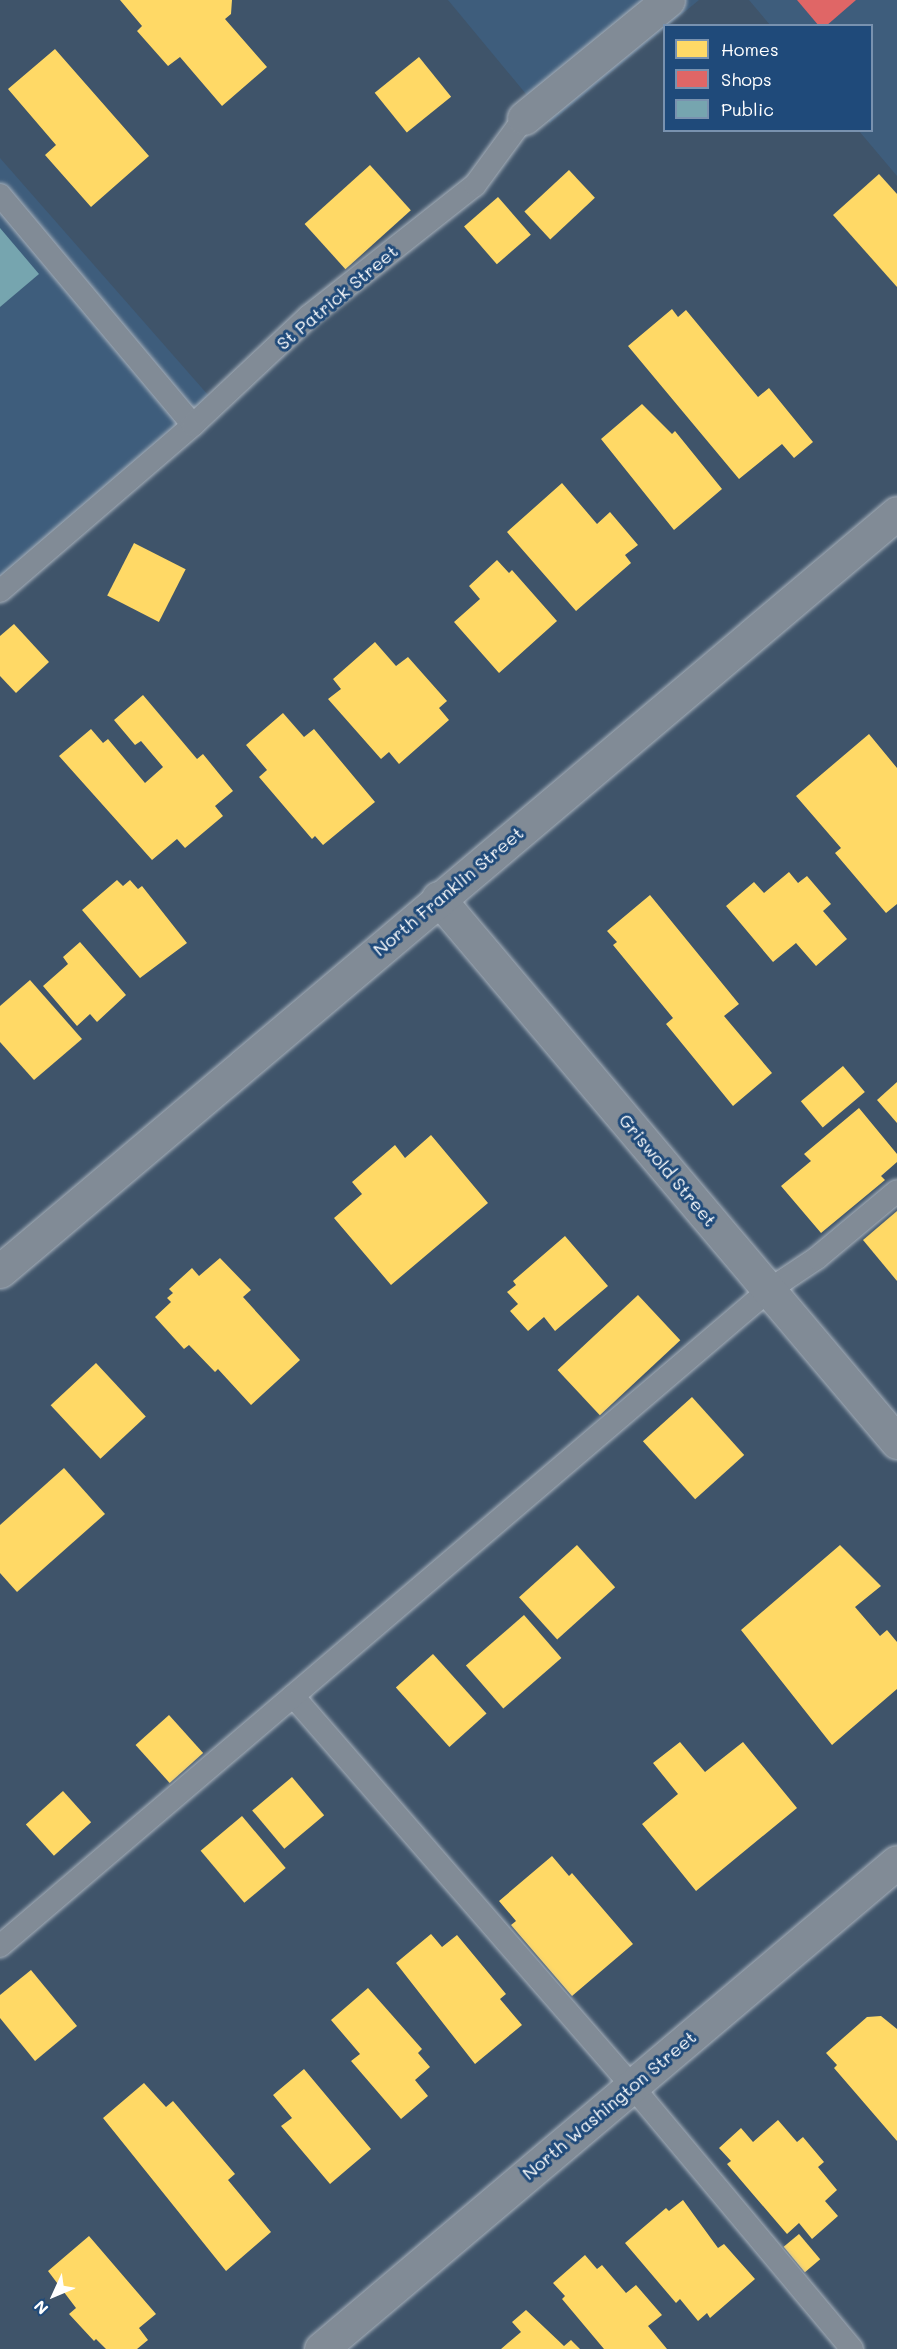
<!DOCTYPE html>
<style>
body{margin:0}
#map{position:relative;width:897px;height:2349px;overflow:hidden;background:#3f546a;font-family:Mali,sans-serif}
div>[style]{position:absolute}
.built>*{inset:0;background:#3e5d7c}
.homes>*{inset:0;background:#ffd966;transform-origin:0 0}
.shops>*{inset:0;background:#e06666}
.public>*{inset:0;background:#76a5af}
.roads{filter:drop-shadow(0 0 2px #a9b2bc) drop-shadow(0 0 2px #a9b2bc)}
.lane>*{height:22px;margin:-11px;padding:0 11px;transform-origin:11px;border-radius:11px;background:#818b96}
.street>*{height:33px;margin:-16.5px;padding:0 16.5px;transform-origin:16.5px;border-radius:16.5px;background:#818b96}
span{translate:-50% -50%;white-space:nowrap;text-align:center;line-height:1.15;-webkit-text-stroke:6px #1f4a7a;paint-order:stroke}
.street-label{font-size:18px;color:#fff}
.legend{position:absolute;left:663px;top:24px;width:210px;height:108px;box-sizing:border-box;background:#1f4a7a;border:2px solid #7992af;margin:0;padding:8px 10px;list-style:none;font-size:18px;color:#fff}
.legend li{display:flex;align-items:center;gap:12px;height:30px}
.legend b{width:30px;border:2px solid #7992af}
.north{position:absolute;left:24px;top:2265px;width:60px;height:60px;-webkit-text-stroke:4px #1f4a7a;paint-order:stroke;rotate:226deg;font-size:16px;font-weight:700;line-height:24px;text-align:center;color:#fff}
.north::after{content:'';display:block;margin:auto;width:21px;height:27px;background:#fff;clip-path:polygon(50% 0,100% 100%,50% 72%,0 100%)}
</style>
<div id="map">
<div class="built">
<i style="clip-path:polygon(448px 0,699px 0,550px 123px)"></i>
<i style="clip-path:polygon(749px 0,897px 0,897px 176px,859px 131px,872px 130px,872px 26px,770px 25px)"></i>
<i style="clip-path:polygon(0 158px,223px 412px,0 602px)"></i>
</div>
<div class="homes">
<i style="clip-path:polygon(120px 0,232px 0,231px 14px,225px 19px,267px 67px,222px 106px,180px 57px,168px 66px,137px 31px,142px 26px)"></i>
<i style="clip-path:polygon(55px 49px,149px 156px,91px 207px,45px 155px,56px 145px,8px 89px)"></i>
<i style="left:419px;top:57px;width:51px;height:57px;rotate:51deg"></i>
<i style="left:370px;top:165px;width:61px;height:88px;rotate:48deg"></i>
<i style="left:569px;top:170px;width:38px;height:61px;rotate:47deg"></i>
<i style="clip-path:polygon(879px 174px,897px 194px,897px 287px,833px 215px)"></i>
<i style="left:498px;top:197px;width:50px;height:45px;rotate:49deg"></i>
<i style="clip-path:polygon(672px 309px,678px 317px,686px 310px,758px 397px,769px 388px,813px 442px,794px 458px,782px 444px,739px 479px,628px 346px)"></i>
<i style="clip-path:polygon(642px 404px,672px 434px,675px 431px,722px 489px,674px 530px,601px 439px)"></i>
<i style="clip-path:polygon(562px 483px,597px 524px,610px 512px,638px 545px,625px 555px,631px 563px,576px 611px,507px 532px)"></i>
<i style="left:134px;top:543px;width:58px;height:59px;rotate:27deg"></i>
<i style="clip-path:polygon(497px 560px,509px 573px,512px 570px,557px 621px,499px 673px,454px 622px,480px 599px,469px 586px)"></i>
<i style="clip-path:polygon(14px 624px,49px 662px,16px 693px,0 676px,0 636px)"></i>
<i style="clip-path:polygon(375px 642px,396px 666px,408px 657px,447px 701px,439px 708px,449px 720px,399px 764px,389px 752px,381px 759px,328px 699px,341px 689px,333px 679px)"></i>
<i style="clip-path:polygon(143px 695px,197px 759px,203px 754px,233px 791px,215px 806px,223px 816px,185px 848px,177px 839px,152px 860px,59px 756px,91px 729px,103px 743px,108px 739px,145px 783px,163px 767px,141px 741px,135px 745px,114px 720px)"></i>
<i style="clip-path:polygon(283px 713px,304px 737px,314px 729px,375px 802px,323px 845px,315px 836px,312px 839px,259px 777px,267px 770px,246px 745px)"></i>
<i style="clip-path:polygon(869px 734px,897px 768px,897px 904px,886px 913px,835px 853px,841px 848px,796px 796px)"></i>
<i style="clip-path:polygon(789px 872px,798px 883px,807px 876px,831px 904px,823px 911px,847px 939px,816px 966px,796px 943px,773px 962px,726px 906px,754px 882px,764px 893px)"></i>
<i style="clip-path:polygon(117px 880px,123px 886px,130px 880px,138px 889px,142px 886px,187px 943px,140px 978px,82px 910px)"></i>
<i style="clip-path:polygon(650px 895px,739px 1004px,724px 1016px,772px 1073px,733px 1106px,666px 1024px,673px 1018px,613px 945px,617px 942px,607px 931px)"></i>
<i style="clip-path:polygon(80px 942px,126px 995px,97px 1022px,90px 1014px,77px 1026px,43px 986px,68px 964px,63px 957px)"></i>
<i style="clip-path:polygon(30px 980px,82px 1039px,34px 1080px,0 1042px,0 1006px)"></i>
<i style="left:843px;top:1066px;width:34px;height:55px;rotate:50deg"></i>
<i style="clip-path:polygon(897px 1082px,897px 1123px,877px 1100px)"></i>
<i style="clip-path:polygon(859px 1108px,897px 1154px,897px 1162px,881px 1176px,885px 1180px,821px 1233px,781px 1186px,811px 1161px,804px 1154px)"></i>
<i style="clip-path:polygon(431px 1135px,488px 1203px,391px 1285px,334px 1218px,362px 1194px,352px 1182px,395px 1145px,405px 1158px)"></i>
<i style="clip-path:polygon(897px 1211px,897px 1281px,863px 1240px)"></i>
<i style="clip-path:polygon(565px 1236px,608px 1286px,555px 1331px,544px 1317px,528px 1331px,510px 1311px,518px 1304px,507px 1292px,516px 1285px,513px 1281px)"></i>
<i style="clip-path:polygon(220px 1258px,251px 1290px,243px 1297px,300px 1360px,251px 1405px,218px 1369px,215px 1372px,189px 1345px,184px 1349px,155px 1317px,171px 1302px,167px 1298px,173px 1293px,169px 1289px,192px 1268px,199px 1276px)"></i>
<i style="left:638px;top:1295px;width:62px;height:110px;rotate:47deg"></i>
<i style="left:96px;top:1363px;width:73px;height:62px;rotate:47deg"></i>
<i style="left:692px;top:1397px;width:78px;height:66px;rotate:48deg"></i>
<i style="clip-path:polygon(64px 1468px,105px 1514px,17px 1592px,0 1573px,0 1525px)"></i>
<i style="left:577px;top:1545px;width:57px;height:78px;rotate:48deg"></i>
<i style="clip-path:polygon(840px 1545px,881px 1586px,855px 1607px,880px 1636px,887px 1630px,897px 1642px,897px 1689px,832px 1745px,741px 1630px)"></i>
<i style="left:524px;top:1615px;width:57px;height:77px;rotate:49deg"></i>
<i style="left:433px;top:1654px;width:80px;height:50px;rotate:48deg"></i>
<i style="left:169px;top:1715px;width:51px;height:45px;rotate:48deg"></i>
<i style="clip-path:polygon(680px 1742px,705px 1772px,743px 1742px,797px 1808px,696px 1891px,642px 1824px,678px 1794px,653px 1763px)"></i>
<i style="left:292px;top:1777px;width:50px;height:52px;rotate:50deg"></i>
<i style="left:63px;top:1791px;width:42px;height:50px;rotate:48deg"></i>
<i style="left:242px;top:1816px;width:68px;height:54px;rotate:50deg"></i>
<i style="clip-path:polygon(552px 1856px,569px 1876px,572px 1873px,633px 1944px,572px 1996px,511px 1925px,516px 1921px,499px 1901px)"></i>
<i style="clip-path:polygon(431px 1934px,442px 1947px,457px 1935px,506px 1994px,500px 1999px,522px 2025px,475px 2064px,396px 1963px)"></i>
<i style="clip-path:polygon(31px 1970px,77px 2026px,35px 2061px,0 2018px,0 1995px)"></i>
<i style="clip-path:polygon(368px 1988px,422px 2049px,418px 2053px,430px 2067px,415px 2080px,428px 2096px,401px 2119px,351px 2061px,360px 2054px,331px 2020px)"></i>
<i style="clip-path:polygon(881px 2016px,897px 2029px,897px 2141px,834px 2068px,837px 2065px,826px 2053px,867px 2017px)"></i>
<i style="clip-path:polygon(304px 2069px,371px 2149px,330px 2184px,281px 2126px,292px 2118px,273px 2095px)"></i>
<i style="clip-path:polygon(144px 2083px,166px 2107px,173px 2101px,235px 2174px,228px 2180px,271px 2232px,226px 2271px,103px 2118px)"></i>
<i style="clip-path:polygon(778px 2120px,797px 2142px,803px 2137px,824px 2162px,818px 2167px,837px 2190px,825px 2201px,838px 2216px,812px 2239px,799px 2223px,787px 2234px,727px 2164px,731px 2161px,719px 2148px,741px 2128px,753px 2142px)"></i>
<i style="clip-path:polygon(683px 2200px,718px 2248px,724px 2244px,755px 2279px,710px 2318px,707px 2313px,698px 2321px,680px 2299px,676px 2303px,625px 2243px,666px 2208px,669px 2211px)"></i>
<i style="left:799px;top:2234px;width:33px;height:20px;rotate:50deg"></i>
<i style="clip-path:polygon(89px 2236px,156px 2314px,139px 2328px,148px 2340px,137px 2349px,106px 2349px,96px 2339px,94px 2341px,69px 2314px,76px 2308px,48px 2271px)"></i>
<i style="clip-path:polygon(585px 2255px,597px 2269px,602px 2265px,626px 2293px,636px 2285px,662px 2315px,648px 2326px,667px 2349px,604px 2349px,562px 2299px,565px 2296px,553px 2283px)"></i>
<i style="clip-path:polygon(526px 2310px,564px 2346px,571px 2340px,580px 2349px,501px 2349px,521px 2332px,512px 2322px)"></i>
</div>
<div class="shops">
<i style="clip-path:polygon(797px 0,856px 0,826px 26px,819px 26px)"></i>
</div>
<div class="public">
<i style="clip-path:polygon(0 228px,39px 274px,0 307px)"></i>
</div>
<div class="roads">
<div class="lane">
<i style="left:0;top:195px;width:300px;rotate:50deg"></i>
<i style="left:0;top:591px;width:255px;rotate:-40.7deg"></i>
<i style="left:193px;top:425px;width:159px;rotate:-43.2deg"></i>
<i style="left:309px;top:316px;width:211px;rotate:-38.3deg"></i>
<i style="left:475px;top:185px;width:83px;rotate:-53.8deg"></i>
<i style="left:293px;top:1696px;width:517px;rotate:49deg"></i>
<i style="left:632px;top:2086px;width:343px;rotate:50.1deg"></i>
<i style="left:0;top:1946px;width:1011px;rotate:-40.47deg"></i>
<i style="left:769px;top:1290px;width:58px;rotate:-33.7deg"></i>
<i style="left:817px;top:1258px;width:104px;rotate:-39.9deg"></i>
</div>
<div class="street">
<i style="left:524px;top:118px;width:186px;rotate:-39.3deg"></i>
<i style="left:438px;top:898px;width:712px;rotate:49.84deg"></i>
<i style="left:0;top:1271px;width:1174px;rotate:-40.2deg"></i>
<i style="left:321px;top:2349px;width:754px;rotate:-40.21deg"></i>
</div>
</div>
<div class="street-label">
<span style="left:337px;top:297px;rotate:-40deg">St Patrick Street</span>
<span style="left:448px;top:891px;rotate:-40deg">North Franklin Street</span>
<span style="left:668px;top:1170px;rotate:50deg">Griswold Street</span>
<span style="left:609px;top:2105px;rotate:-40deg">North Washington Street</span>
</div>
<ul class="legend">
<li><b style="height:16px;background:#ffd966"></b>Homes</li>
<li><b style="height:16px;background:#e06666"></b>Shops</li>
<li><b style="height:16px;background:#76a5af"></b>Public</li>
</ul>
<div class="north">N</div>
</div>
